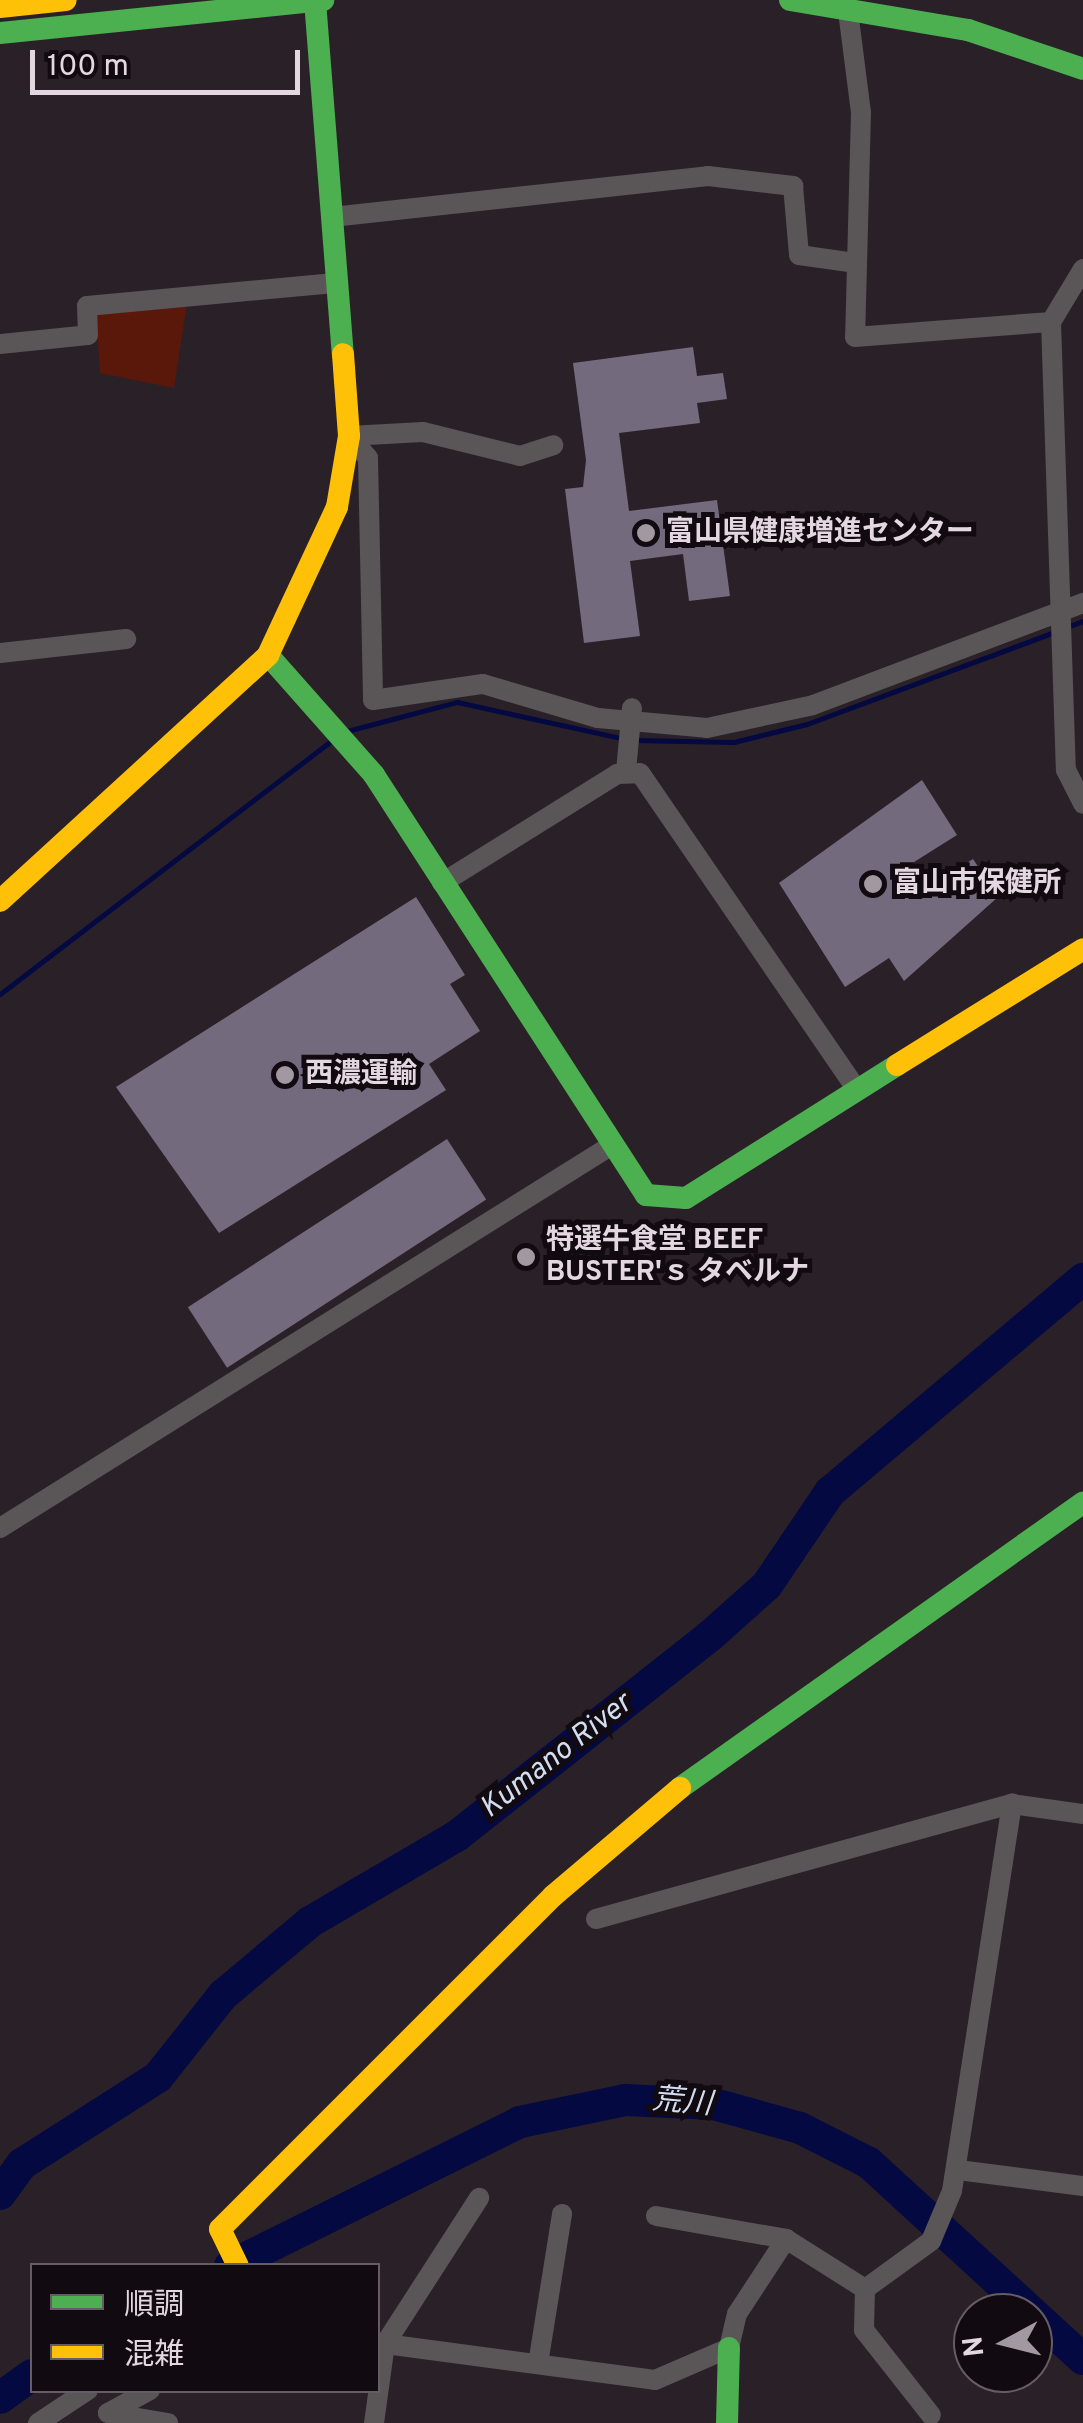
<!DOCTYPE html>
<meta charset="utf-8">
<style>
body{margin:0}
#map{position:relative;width:1083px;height:2423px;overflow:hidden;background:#2a2028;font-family:Overpass,"Noto Sans JP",sans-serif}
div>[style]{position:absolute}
.green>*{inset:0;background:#5a180a}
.stream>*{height:5px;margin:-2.5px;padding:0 2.5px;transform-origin:2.5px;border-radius:2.5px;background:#040942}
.river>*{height:32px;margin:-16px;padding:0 16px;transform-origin:16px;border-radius:16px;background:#040942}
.building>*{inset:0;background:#736b7d;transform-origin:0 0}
.street>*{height:20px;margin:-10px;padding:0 10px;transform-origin:10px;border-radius:10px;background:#5a5557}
.fast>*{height:22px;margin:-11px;padding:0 11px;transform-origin:11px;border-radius:11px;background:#4caf50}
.slow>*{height:22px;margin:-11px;padding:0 11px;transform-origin:11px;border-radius:11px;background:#ffc107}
.dots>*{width:28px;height:28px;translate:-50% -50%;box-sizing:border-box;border:5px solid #110a11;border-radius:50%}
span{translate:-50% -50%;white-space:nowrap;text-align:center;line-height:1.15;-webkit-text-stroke:10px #110a11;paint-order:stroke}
.poi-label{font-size:28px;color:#e3d8e2;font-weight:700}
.left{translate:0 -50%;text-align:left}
.water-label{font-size:30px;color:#d2ddf0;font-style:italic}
.legend{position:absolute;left:30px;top:2263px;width:350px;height:130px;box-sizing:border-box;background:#110a11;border:2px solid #655c65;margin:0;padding:12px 18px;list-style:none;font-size:30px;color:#e3d8e2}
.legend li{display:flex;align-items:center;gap:20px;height:50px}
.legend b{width:50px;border:2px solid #655c65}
.north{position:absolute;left:953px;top:2293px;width:100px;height:100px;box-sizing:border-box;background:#110a11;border:2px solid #655c65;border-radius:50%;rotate:263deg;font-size:28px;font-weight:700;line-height:40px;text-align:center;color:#e3d8e2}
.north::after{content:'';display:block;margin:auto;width:35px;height:45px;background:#a298a1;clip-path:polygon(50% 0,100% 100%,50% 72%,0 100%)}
.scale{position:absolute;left:30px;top:50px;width:270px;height:45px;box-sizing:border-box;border:5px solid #e3d8e2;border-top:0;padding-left:12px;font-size:30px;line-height:35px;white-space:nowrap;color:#e3d8e2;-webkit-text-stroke:8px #110a11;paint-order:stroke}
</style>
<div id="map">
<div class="green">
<i style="clip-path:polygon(187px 303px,174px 388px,100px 373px,96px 311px)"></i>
</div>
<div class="stream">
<i style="left:1067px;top:627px;width:17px;rotate:-21deg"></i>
<i style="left:347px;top:731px;width:114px;rotate:-14.8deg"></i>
<i style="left:457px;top:702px;width:168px;rotate:12.4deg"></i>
<i style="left:632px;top:740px;width:102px;rotate:1.1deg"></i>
<i style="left:734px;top:742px;width:75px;rotate:-13.9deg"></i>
<i style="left:807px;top:724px;width:267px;rotate:-20.4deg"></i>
<i style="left:0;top:994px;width:419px;rotate:-37.4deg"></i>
</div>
<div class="river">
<i style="left:0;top:2194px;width:37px;rotate:-54deg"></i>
<i style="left:22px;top:2164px;width:161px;rotate:-32.6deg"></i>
<i style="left:158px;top:2077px;width:105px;rotate:-51.6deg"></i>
<i style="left:223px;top:1995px;width:114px;rotate:-40deg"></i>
<i style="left:310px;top:1922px;width:172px;rotate:-30.4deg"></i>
<i style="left:458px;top:1835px;width:321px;rotate:-38.3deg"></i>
<i style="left:710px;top:1636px;width:76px;rotate:-41.8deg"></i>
<i style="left:767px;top:1585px;width:112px;rotate:-55.9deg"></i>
<i style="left:830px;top:1492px;width:331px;rotate:-40.1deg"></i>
<i style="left:230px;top:2266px;width:324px;rotate:-26.4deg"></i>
<i style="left:520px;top:2122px;width:107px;rotate:-11.8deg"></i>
<i style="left:625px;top:2100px;width:89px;rotate:2.6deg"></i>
<i style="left:714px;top:2104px;width:89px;rotate:15.6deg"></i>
<i style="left:800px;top:2128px;width:77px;rotate:26.9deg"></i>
<i style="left:869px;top:2163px;width:290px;rotate:42.5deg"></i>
<i style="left:0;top:2398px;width:39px;rotate:-36deg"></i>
</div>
<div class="building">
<i style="clip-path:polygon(693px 347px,697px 376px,723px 373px,727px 399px,697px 403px,700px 423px,619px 433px,629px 511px,717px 500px,730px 596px,689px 601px,683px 554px,630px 561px,640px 636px,584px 643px,565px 489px,583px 487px,586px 460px,573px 363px)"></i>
<i style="clip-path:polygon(922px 780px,957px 835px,895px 874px,910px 899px,973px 859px,998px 897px,904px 981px,889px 958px,845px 987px,779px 883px)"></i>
<i style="clip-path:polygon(416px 897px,465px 975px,450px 984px,480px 1031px,429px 1064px,446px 1090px,219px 1233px,116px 1087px)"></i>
<i style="left:447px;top:1139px;width:72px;height:309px;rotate:57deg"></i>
</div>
<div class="street">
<i style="left:848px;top:11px;width:102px;rotate:82.7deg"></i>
<i style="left:861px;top:112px;width:225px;rotate:91.5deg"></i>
<i style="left:855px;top:337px;width:197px;rotate:-4.4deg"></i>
<i style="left:1051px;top:322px;width:448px;rotate:88.1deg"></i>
<i style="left:1066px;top:770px;width:38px;rotate:63deg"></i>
<i style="left:332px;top:217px;width:378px;rotate:-6.2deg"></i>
<i style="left:708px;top:176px;width:86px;rotate:6.7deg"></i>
<i style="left:793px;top:186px;width:69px;rotate:85deg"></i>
<i style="left:799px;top:255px;width:58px;rotate:8deg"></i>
<i style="left:1051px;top:322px;width:62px;rotate:-58.9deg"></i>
<i style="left:0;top:344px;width:88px;rotate:-5.8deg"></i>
<i style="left:88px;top:335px;width:29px;rotate:-92deg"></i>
<i style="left:87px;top:306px;width:251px;rotate:-5.3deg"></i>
<i style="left:349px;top:436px;width:29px;rotate:49deg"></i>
<i style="left:368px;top:458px;width:242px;rotate:88.8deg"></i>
<i style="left:373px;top:700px;width:111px;rotate:-8.3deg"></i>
<i style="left:483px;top:684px;width:120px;rotate:16.5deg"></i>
<i style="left:598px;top:718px;width:109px;rotate:5.2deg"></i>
<i style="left:707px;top:728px;width:108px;rotate:-12.2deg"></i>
<i style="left:813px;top:705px;width:289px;rotate:-20.7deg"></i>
<i style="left:349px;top:436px;width:74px;rotate:-3.1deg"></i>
<i style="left:423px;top:432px;width:100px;rotate:13.9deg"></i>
<i style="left:520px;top:456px;width:35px;rotate:-18deg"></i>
<i style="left:0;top:653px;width:127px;rotate:-6.3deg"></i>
<i style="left:626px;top:771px;width:63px;rotate:-84.6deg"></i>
<i style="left:442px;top:883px;width:206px;rotate:-31.9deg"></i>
<i style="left:617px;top:774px;width:23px;rotate:-2deg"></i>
<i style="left:640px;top:773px;width:383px;rotate:55.6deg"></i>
<i style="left:0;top:1528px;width:722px;rotate:-32.04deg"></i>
<i style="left:596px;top:1919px;width:432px;rotate:-15.5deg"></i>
<i style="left:1012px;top:1804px;width:72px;rotate:8deg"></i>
<i style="left:958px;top:2170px;width:126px;rotate:7.3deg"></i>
<i style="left:656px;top:2216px;width:132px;rotate:10deg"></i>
<i style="left:865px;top:2289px;width:82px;rotate:-36deg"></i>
<i style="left:931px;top:2241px;width:54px;rotate:-67.2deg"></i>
<i style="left:952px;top:2191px;width:392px;rotate:-81.2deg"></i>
<i style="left:865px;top:2289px;width:41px;rotate:91.4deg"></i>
<i style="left:864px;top:2330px;width:108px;rotate:51.8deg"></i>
<i style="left:378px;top:2343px;width:279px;rotate:7.6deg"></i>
<i style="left:655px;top:2380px;width:81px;rotate:-23.4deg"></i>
<i style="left:729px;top:2348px;width:35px;rotate:-77deg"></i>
<i style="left:737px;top:2314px;width:90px;rotate:-56.8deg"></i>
<i style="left:786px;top:2239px;width:93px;rotate:32.3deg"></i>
<i style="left:538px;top:2364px;width:152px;rotate:-80.9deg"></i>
<i style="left:108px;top:2413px;width:61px;rotate:9.5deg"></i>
<i style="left:108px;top:2413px;width:48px;rotate:-28.7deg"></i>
<i style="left:38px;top:2423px;width:60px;rotate:-33.4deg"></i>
<i style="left:374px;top:2423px;width:80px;rotate:-82.1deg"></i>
<i style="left:385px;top:2344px;width:174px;rotate:-57.2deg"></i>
</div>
<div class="fast">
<i style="left:790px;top:0;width:181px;rotate:9.6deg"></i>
<i style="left:968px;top:30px;width:121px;rotate:18.7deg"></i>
<i style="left:315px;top:1px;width:354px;rotate:85.5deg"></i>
<i style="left:0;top:33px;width:325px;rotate:-5.8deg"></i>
<i style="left:268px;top:655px;width:160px;rotate:48.5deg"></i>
<i style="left:374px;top:775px;width:500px;rotate:57.07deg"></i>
<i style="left:646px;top:1195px;width:40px;rotate:4.3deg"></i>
<i style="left:686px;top:1198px;width:249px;rotate:-32.2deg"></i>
<i style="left:680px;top:1788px;width:494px;rotate:-35.3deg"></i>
<i style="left:727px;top:2423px;width:75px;rotate:-88.5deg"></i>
</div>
<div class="slow">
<i style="left:0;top:7px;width:66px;rotate:-6.1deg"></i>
<i style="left:0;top:901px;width:364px;rotate:-42.5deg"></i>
<i style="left:268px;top:655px;width:163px;rotate:-65deg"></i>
<i style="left:337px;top:507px;width:72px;rotate:-80.4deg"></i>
<i style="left:349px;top:436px;width:82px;rotate:-94.2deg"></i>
<i style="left:897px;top:1065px;width:219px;rotate:-31.9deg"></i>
<i style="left:238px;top:2266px;width:41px;rotate:-115.9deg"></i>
<i style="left:220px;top:2229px;width:471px;rotate:-45deg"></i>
<i style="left:553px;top:1896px;width:167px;rotate:-40.4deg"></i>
</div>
<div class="dots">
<i style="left:646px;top:533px;background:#a298a1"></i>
<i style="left:873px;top:884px;background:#a298a1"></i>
<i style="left:285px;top:1075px;background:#a298a1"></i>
<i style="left:526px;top:1257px;background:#a298a1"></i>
</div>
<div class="poi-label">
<span class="left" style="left:666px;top:533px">富山県健康増進センター</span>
<span class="left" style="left:893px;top:884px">富山市保健所</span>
<span class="left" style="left:305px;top:1075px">西濃運輸</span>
<span class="left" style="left:546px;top:1257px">特選牛食堂 BEEF<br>BUSTER'ｓ タベルナ</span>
</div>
<div class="water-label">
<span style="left:557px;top:1757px;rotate:-38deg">Kumano River</span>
<span style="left:682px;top:2104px;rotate:5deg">荒川</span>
</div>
<ul class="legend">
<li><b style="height:12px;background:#4caf50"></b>順調</li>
<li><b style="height:12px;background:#ffc107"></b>混雑</li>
</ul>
<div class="north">N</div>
<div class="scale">100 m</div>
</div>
